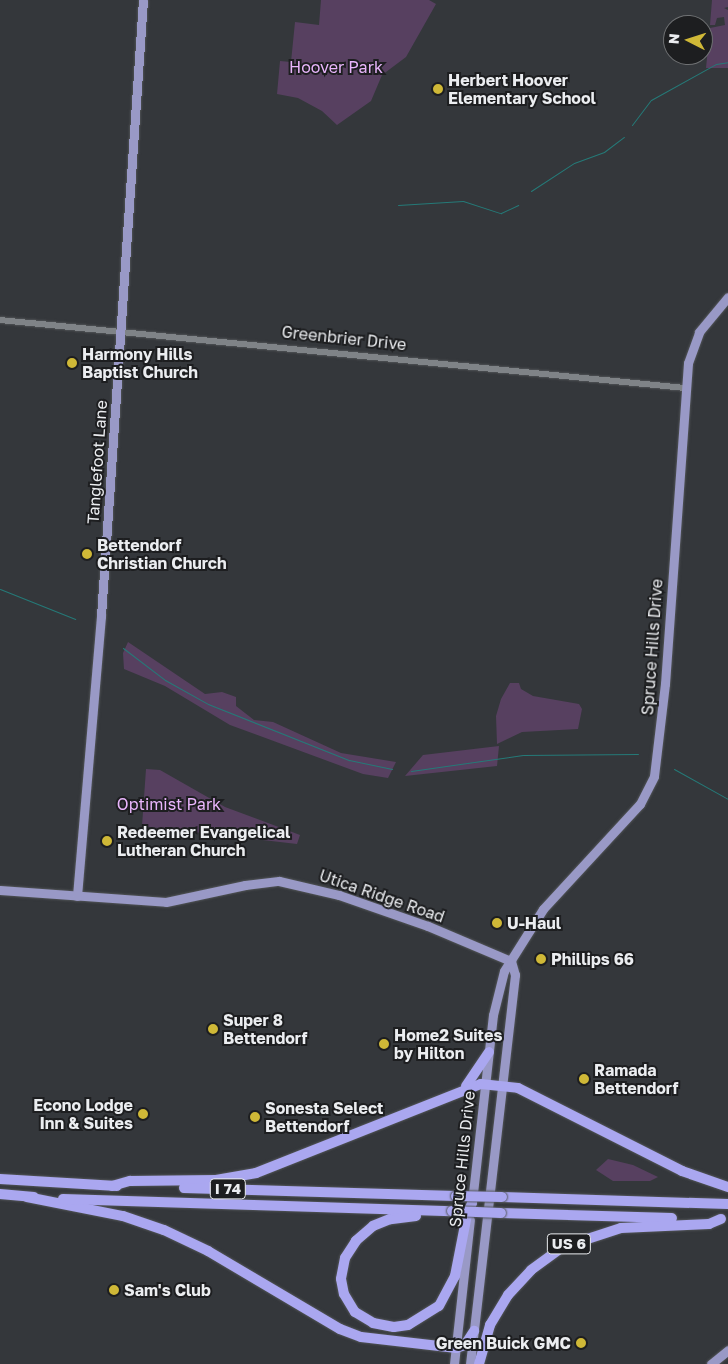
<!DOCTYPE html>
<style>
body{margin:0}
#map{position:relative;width:728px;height:1364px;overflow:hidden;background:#34373b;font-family:"Golos Text",sans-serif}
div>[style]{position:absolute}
.green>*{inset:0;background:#574060}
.stream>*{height:1px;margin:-0.5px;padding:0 0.5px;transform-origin:0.5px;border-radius:0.5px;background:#257a78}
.roads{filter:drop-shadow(0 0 1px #525558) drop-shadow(0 0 1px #525558)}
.minor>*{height:6px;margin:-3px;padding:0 3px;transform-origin:3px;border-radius:3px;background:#7f8387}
.major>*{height:9px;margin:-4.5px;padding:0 4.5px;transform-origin:4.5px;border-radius:4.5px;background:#9999c6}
.highway>*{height:10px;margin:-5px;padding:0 5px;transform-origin:5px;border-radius:5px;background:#aaa7f0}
.bridges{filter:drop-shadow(0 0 1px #525558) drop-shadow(0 0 1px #525558)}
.highway-bridge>*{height:10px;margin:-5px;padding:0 5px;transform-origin:5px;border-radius:5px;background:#aaa7f0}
.dots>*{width:14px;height:14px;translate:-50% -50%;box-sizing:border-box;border:2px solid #1d1e20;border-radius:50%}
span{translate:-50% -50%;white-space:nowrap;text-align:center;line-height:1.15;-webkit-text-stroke:4px #1d1e20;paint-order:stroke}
.shield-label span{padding:1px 4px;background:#1d1e20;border:1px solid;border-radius:4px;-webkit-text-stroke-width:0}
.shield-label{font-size:15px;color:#ebedf0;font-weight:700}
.park-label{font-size:16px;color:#e9b6fc}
.poi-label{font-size:16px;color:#ebedf0;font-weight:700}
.left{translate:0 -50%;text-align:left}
.right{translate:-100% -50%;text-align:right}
.street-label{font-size:16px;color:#ebedf0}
.north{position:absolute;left:663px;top:15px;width:50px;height:50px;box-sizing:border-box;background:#1d1e20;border:1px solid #6f7173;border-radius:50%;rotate:275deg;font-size:14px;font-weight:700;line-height:20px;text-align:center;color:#ebedf0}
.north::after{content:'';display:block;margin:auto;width:18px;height:22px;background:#cfb837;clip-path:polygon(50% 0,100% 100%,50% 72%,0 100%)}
</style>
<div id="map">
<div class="green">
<i style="clip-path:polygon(321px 0,429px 0,436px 4px,406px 57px,382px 75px,371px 101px,337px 125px,322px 111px,298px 98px,277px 94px,280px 61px,291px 62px,295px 22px,319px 25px)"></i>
<i style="clip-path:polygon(712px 0,728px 0,728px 7px,724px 8px,728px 10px,728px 68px,706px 68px,710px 28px,725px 25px,724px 17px,717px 18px,715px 25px,710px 25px)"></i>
<i style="clip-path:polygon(128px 642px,205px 694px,222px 692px,236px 697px,236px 706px,254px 720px,273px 722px,341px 753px,396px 762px,388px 778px,363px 774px,230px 725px,165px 686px,124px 669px,123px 653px)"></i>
<i style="clip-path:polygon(510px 683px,519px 683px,521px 689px,533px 696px,579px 704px,582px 709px,578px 729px,522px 732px,497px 744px,496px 716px,501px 699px)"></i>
<i style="clip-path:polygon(499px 746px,497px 766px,405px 776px,423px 755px)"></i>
<i style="clip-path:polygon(146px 769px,160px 770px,225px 807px,300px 835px,297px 844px,142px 826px)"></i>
<i style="clip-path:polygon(608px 1159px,633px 1165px,658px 1177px,650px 1181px,613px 1181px,596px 1170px)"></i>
</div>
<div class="stream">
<i style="left:632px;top:125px;width:31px;rotate:-53deg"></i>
<i style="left:651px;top:100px;width:74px;rotate:-29deg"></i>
<i style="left:716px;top:64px;width:12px;rotate:-9deg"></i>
<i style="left:531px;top:191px;width:51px;rotate:-33.1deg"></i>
<i style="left:574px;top:163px;width:32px;rotate:-20deg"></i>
<i style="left:604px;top:152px;width:25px;rotate:-37deg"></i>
<i style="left:398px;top:205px;width:65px;rotate:-3.5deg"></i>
<i style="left:463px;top:201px;width:40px;rotate:18deg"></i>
<i style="left:501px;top:213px;width:19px;rotate:-25deg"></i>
<i style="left:0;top:589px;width:81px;rotate:21.8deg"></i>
<i style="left:123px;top:648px;width:53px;rotate:37.3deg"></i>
<i style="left:165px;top:680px;width:49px;rotate:29.2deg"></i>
<i style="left:208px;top:704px;width:152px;rotate:21.7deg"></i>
<i style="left:349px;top:760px;width:44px;rotate:11.8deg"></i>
<i style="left:674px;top:769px;width:62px;rotate:29.1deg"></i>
<i style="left:411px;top:771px;width:113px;rotate:-8.1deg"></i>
<i style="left:523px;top:755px;width:115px;rotate:-0.5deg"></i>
</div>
<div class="roads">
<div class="minor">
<i style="left:0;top:320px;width:688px;rotate:5.67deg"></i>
</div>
<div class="major">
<i style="left:0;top:890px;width:166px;rotate:4.1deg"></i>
<i style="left:166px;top:902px;width:81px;rotate:-12.1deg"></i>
<i style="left:245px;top:885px;width:34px;rotate:-7deg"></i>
<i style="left:279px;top:881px;width:62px;rotate:13.1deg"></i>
<i style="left:339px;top:895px;width:94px;rotate:19.2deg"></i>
<i style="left:428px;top:926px;width:90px;rotate:22.9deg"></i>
<i style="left:77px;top:896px;width:281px;rotate:-85.1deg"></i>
<i style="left:101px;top:616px;width:617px;rotate:-86.1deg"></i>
<i style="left:472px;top:1202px;width:188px;rotate:-83.6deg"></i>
<i style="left:493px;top:1015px;width:45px;rotate:-76deg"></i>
<i style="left:504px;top:971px;width:73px;rotate:-57.8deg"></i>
<i style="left:543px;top:909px;width:143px;rotate:-47.3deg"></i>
<i style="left:640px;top:804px;width:31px;rotate:-63deg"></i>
<i style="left:654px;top:776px;width:93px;rotate:-83.2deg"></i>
<i style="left:665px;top:684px;width:322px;rotate:-85.9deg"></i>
<i style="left:688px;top:363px;width:33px;rotate:-70deg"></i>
<i style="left:699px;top:332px;width:45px;rotate:-50.4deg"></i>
<i style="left:454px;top:1364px;width:145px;rotate:-83.7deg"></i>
<i style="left:470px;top:1364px;width:392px;rotate:-83.4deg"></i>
<i style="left:515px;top:975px;width:15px;rotate:-106deg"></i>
<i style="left:711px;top:1364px;width:22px;rotate:-39deg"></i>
</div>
<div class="highway">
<i style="left:466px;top:1086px;width:41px;rotate:-55.9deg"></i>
<i style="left:0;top:1179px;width:117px;rotate:3.4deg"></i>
<i style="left:112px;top:1186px;width:19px;rotate:-16deg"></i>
<i style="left:130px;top:1181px;width:86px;rotate:-0.7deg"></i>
<i style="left:216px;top:1180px;width:41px;rotate:-9.9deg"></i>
<i style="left:256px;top:1173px;width:242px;rotate:-21.6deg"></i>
<i style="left:481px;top:1084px;width:37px;rotate:6deg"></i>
<i style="left:518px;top:1088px;width:184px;rotate:26.8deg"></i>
<i style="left:682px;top:1171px;width:49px;rotate:19.2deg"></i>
<i style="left:184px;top:1188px;width:272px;rotate:1.7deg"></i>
<i style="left:0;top:1194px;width:34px;rotate:5deg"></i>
<i style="left:27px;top:1197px;width:98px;rotate:11.2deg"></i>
<i style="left:123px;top:1216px;width:43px;rotate:18.9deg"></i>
<i style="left:164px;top:1230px;width:49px;rotate:25.5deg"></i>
<i style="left:208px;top:1251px;width:153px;rotate:30.6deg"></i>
<i style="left:340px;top:1329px;width:22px;rotate:21deg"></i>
<i style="left:361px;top:1337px;width:96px;rotate:6.6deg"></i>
<i style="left:456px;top:1348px;width:9px;rotate:-18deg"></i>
<i style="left:465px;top:1345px;width:17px;rotate:-57deg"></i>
<i style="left:502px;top:1197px;width:226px;rotate:1.8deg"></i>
<i style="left:63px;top:1199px;width:389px;rotate:1.8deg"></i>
<i style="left:501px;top:1213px;width:171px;rotate:1.7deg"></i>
<i style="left:416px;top:1216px;width:26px;rotate:173deg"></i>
<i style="left:390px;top:1219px;width:18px;rotate:158deg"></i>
<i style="left:373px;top:1226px;width:23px;rotate:139deg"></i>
<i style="left:356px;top:1241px;width:20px;rotate:123deg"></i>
<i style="left:345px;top:1258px;width:21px;rotate:101deg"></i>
<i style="left:341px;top:1279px;width:15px;rotate:79deg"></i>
<i style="left:344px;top:1294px;width:21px;rotate:59deg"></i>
<i style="left:355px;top:1312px;width:21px;rotate:31deg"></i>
<i style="left:373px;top:1323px;width:21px;rotate:11deg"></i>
<i style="left:394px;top:1327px;width:14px;rotate:-8deg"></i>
<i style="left:408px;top:1325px;width:36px;rotate:-32deg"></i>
<i style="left:439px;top:1306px;width:34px;rotate:-62deg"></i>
<i style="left:455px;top:1276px;width:62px;rotate:-78.9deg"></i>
<i style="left:467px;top:1215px;width:13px;rotate:-67deg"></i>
<i style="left:479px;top:1364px;width:41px;rotate:-74.2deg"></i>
<i style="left:490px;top:1325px;width:35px;rotate:-59deg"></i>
<i style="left:508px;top:1295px;width:34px;rotate:-47deg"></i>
<i style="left:531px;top:1270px;width:39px;rotate:-36deg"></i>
<i style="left:563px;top:1247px;width:61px;rotate:-18.1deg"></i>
<i style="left:621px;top:1228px;width:88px;rotate:-2.6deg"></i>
<i style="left:709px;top:1224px;width:13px;rotate:-23deg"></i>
</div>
</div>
<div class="bridges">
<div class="highway-bridge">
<i style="left:456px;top:1196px;width:46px;rotate:1.2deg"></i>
<i style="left:452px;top:1211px;width:49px;rotate:2.3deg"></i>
</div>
</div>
<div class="dots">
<i style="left:438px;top:89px;background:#cfb837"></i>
<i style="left:72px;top:363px;background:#cfb837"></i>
<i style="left:87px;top:554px;background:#cfb837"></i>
<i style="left:107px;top:841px;background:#cfb837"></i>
<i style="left:497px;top:923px;background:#cfb837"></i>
<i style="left:541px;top:959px;background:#cfb837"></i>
<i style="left:213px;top:1029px;background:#cfb837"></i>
<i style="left:384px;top:1044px;background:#cfb837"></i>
<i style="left:584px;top:1079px;background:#cfb837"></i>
<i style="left:143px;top:1114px;background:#cfb837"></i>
<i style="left:255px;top:1117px;background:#cfb837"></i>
<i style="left:114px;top:1290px;background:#cfb837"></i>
<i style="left:581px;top:1343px;background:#cfb837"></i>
</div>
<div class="shield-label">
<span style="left:228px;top:1189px">I 74</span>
<span style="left:569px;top:1244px">US 6</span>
</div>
<div class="park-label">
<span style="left:336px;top:67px">Hoover Park</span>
<span style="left:169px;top:804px">Optimist Park</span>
</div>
<div class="poi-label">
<span class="left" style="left:448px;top:89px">Herbert Hoover<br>Elementary School</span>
<span class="left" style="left:82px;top:363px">Harmony Hills<br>Baptist Church</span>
<span class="left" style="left:97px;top:554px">Bettendorf<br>Christian Church</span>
<span class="left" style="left:117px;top:841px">Redeemer Evangelical<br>Lutheran Church</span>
<span class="left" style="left:507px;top:923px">U-Haul</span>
<span class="left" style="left:551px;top:959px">Phillips 66</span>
<span class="left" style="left:223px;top:1029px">Super 8<br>Bettendorf</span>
<span class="left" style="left:394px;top:1044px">Home2 Suites<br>by Hilton</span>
<span class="left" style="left:594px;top:1079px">Ramada<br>Bettendorf</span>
<span class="right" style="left:133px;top:1114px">Econo Lodge<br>Inn &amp; Suites</span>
<span class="left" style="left:265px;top:1117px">Sonesta Select<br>Bettendorf</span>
<span class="left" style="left:124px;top:1290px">Sam's Club</span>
<span class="right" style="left:571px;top:1343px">Green Buick GMC</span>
</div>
<div class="street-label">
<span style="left:344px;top:338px;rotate:6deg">Greenbrier Drive</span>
<span style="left:97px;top:462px;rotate:-86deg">Tanglefoot Lane</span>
<span style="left:652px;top:647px;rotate:-86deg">Spruce Hills Drive</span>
<span style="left:382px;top:896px;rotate:19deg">Utica Ridge Road</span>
<span style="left:462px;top:1159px;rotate:-84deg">Spruce Hills Drive</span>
</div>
<div class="north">N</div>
</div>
